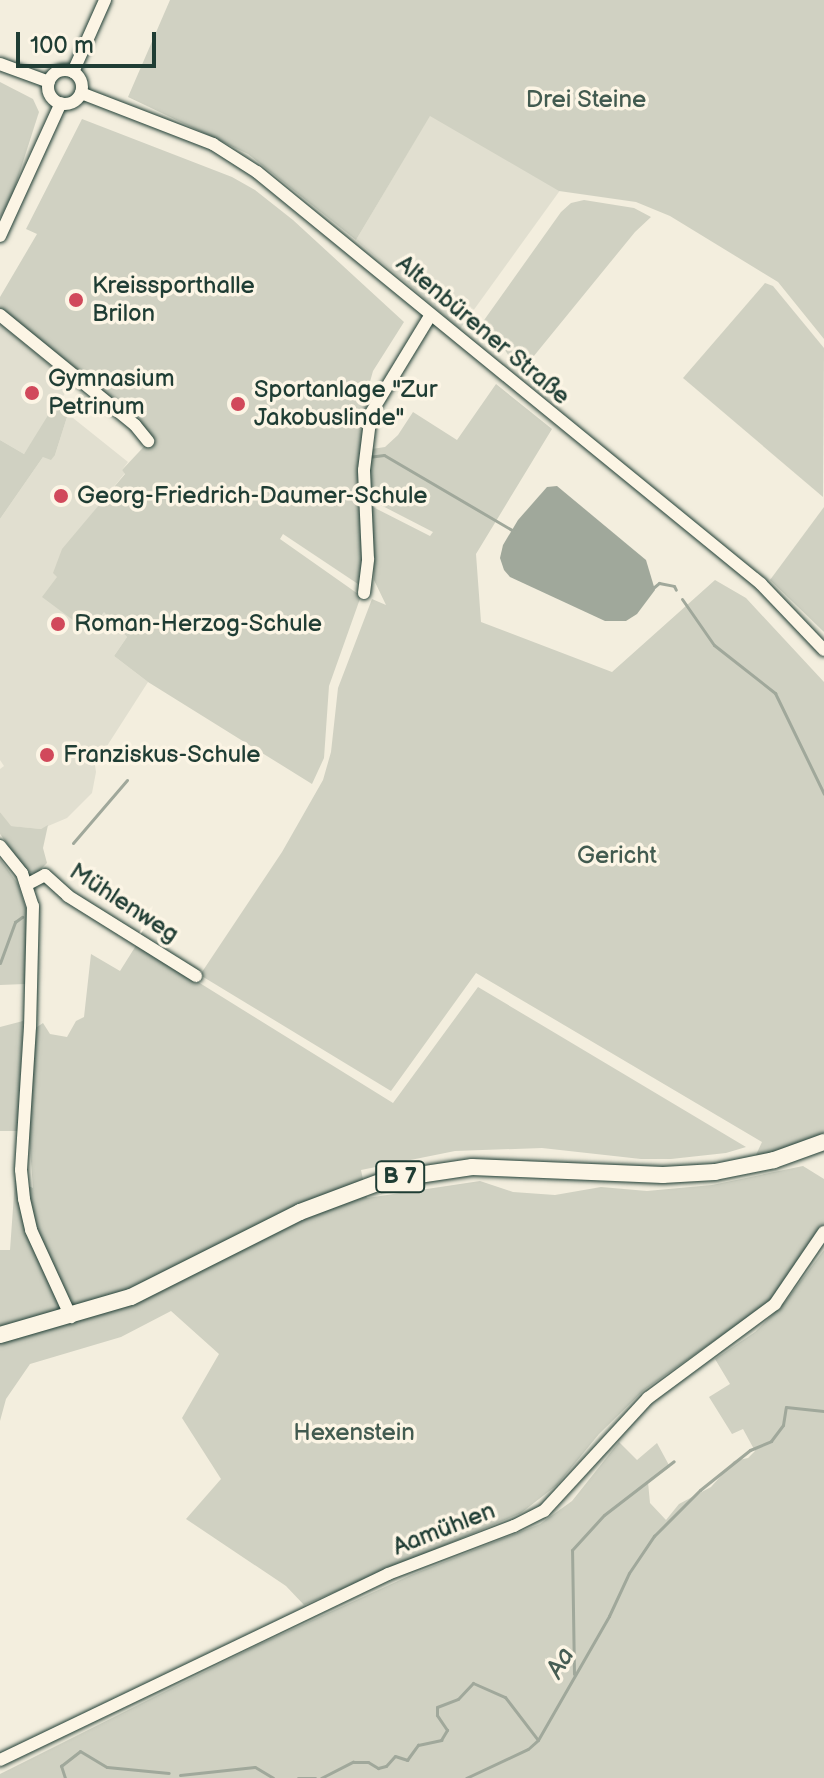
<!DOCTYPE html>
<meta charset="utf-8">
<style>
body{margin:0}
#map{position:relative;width:824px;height:1778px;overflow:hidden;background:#f3eede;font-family:"Balsamiq Sans",sans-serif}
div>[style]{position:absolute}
.built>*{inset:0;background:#e1dfd0}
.green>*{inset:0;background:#d0d1c2}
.water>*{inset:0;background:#a0a89b}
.stream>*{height:3px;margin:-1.5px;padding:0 1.5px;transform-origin:1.5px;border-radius:1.5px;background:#a0a89b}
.roads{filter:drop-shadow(0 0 2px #1f3d34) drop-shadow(0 0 2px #1f3d34)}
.minor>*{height:12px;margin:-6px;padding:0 6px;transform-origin:6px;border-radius:6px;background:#fcf5e5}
.minor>.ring{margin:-6px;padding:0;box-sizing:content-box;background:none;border:12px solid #fcf5e5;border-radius:50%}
.major>*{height:16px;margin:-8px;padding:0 8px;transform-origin:8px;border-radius:8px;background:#fcf5e5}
.dots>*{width:22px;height:22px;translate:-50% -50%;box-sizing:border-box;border:4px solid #fcf5e5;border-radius:50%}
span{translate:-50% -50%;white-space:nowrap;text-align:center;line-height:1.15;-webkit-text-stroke:7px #fcf5e5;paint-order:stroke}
.shield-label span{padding:2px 6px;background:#fcf5e5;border:2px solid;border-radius:6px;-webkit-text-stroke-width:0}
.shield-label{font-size:22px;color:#1f3d34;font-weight:700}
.park-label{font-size:24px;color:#425b50}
.poi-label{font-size:24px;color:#1f3d34}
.left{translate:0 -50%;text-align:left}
.street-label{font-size:24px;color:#1f3d34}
.water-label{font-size:26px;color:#465d53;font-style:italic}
.scale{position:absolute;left:16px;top:32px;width:140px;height:36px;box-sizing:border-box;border:4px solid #1f3d34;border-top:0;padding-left:10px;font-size:24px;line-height:28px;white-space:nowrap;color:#1f3d34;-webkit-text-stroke:6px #fcf5e5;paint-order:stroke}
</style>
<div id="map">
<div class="built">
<i style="clip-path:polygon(430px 115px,561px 189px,460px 329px,356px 240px)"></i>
<i style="clip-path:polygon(0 324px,72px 383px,24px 454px,0 440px)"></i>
<i style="clip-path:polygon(68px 414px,128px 462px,122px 470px,125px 473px,63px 550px,104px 611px,127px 637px,114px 656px,148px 682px,107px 746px,93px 751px,96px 772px,92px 793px,67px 818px,41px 829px,10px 826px,0 812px,0 769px,4px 766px,0 760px,0 519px,43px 457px,55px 455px)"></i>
</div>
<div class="green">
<i style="clip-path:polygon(170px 0,824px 0,824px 339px,778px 282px,670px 216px,636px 202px,559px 191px,430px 116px,356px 240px,248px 154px,128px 97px)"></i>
<i style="clip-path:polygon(0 82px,33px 99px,39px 112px,13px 193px,0 218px)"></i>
<i style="clip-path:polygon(82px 119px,232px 177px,255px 190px,293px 220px,404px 322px,373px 371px,368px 389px,387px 380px,369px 410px,358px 486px,366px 525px,361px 586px,283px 534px,280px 539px,361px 596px,329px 686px,324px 758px,312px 784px,148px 682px,114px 656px,127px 637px,104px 612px,89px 632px,42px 597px,57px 577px,53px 573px,62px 549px,125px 474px,122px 470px,152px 438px,74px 367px,0 308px,0 297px,37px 234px,26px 229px)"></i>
<i style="clip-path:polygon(584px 200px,634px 208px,651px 217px,635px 232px,520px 373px,503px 347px,477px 330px,561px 212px,571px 203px)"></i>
<i style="clip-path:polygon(765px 283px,773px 286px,824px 348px,823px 497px,683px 378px)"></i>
<i style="clip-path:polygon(496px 384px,552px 429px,476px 554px,481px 622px,612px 672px,715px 580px,746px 598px,824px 682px,824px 1139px,755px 1157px,762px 1142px,476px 973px,391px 1091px,200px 975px,282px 852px,323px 780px,331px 752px,338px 688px,372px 599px,386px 605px,374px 580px,371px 506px,430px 536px,433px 532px,367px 498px,372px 449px,385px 447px,398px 435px,413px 412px,457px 440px)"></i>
<i style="clip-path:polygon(55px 404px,68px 414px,55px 455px,51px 460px,43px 457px,0 519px,0 440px,24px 454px)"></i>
<i style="clip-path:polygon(824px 507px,824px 632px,770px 580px)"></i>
<i style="clip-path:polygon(0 812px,11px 826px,41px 829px,48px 825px,43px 848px,47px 863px,36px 874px,27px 871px,0 834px)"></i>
<i style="clip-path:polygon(0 859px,18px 884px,27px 912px,25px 984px,0 985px)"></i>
<i style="clip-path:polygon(137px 944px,393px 1103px,478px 987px,746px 1147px,726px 1153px,671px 1159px,641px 1159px,542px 1148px,455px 1151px,361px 1170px,367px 1198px,480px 1181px,513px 1192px,555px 1195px,601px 1187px,647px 1191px,712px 1185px,803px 1166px,824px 1179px,824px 1226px,777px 1297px,644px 1390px,599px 1434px,557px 1485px,521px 1513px,304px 1605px,286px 1586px,186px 1519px,221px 1479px,182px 1418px,219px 1354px,171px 1311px,121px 1337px,30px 1364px,6px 1399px,0 1421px,0 1250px,10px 1250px,15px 1180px,33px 1188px,29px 1134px,34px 1029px,43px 1023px,50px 1034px,67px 1037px,76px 1021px,84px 1017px,91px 954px,120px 971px)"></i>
<i style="clip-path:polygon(23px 1021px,18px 1131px,0 1131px,0 1027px)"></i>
<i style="clip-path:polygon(824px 1250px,824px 1778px,0 1778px,0 1774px,256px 1646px,411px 1575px,540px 1524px,572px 1501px,619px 1442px,637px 1460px,657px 1443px,670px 1467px,648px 1482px,650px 1503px,666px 1520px,679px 1504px,711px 1487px,734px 1461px,748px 1458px,755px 1451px,743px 1429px,732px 1434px,709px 1397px,730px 1384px,715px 1359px,755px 1332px,785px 1302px)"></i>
</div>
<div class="water">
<i style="clip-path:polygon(557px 486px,646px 560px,655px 590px,637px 614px,626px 621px,605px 621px,510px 577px,504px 570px,500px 558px,503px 545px,518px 520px,547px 487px)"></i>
</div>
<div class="stream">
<i style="left:368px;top:457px;width:16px;rotate:-7deg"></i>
<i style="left:384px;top:455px;width:152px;rotate:30.4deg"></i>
<i style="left:653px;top:588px;width:8px;rotate:-40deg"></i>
<i style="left:659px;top:583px;width:15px;rotate:11deg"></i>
<i style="left:674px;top:586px;width:4px;rotate:63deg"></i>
<i style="left:682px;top:599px;width:56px;rotate:55.2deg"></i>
<i style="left:714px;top:645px;width:78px;rotate:38.2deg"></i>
<i style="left:775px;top:693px;width:112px;rotate:64.1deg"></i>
<i style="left:73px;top:843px;width:83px;rotate:-49.4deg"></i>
<i style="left:0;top:963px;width:44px;rotate:-69.9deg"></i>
<i style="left:15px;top:922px;width:9px;rotate:-36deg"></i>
<i style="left:574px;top:1674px;width:124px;rotate:-90.9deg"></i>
<i style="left:572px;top:1550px;width:47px;rotate:-47.6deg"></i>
<i style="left:604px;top:1515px;width:88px;rotate:-37.6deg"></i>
<i style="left:180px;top:1775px;width:75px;rotate:-6.1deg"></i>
<i style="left:255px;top:1767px;width:21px;rotate:31deg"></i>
<i style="left:65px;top:1778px;width:13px;rotate:-108deg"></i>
<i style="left:61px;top:1766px;width:24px;rotate:-38deg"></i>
<i style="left:80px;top:1751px;width:31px;rotate:31deg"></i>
<i style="left:107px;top:1767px;width:62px;rotate:5.5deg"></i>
<i style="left:298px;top:1778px;width:17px"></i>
<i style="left:321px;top:1778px;width:36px;rotate:-27deg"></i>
<i style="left:353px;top:1762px;width:15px"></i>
<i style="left:368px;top:1762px;width:12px;rotate:31deg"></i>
<i style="left:378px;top:1768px;width:8px;rotate:-14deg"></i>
<i style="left:386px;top:1766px;width:13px;rotate:-48deg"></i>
<i style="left:395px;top:1756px;width:13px;rotate:18deg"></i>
<i style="left:407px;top:1760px;width:19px;rotate:-54deg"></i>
<i style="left:418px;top:1745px;width:24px;rotate:-12deg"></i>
<i style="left:441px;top:1740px;width:12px;rotate:-59deg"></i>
<i style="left:447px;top:1730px;width:18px;rotate:-124deg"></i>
<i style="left:437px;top:1715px;width:8px;rotate:-90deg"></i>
<i style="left:437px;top:1707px;width:22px;rotate:-21deg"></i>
<i style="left:458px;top:1699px;width:22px;rotate:-47deg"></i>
<i style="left:473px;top:1683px;width:35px;rotate:24deg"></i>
<i style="left:505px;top:1697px;width:54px;rotate:52.5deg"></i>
<i style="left:538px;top:1740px;width:143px;rotate:-60.2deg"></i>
<i style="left:609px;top:1616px;width:47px;rotate:-65.1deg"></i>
<i style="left:629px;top:1573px;width:45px;rotate:-56deg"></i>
<i style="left:654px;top:1536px;width:65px;rotate:-45deg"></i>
<i style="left:700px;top:1490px;width:64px;rotate:-38.7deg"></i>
<i style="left:750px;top:1450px;width:23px;rotate:-23deg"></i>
<i style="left:771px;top:1441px;width:20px;rotate:-53deg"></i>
<i style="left:783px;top:1425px;width:18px;rotate:-81deg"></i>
<i style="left:786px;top:1407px;width:38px;rotate:6deg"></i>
<i style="left:466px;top:1778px;width:68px;rotate:-25.1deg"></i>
<i style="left:528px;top:1749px;width:13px;rotate:-42deg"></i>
</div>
<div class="roads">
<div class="minor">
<i style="left:0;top:64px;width:52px;rotate:20.2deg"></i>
<i class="ring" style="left:48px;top:70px;width:22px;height:22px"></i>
<i style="left:73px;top:72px;width:79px;rotate:-66deg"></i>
<i style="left:81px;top:93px;width:142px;rotate:21.1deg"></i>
<i style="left:213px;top:144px;width:52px;rotate:32.5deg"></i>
<i style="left:257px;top:172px;width:651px;rotate:39.26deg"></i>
<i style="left:761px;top:584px;width:91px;rotate:46.3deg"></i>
<i style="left:0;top:236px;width:146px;rotate:-65.4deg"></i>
<i style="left:0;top:315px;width:174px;rotate:39.2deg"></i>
<i style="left:135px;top:425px;width:21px;rotate:51deg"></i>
<i style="left:364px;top:593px;width:34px;rotate:-83deg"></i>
<i style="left:368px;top:559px;width:89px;rotate:-92.6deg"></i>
<i style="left:364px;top:470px;width:57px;rotate:-83deg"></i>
<i style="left:371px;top:413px;width:114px;rotate:-58.7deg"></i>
<i style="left:0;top:846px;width:35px;rotate:51deg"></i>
<i style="left:22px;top:873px;width:35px;rotate:72deg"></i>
<i style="left:33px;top:906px;width:121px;rotate:91.4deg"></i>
<i style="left:30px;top:1027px;width:143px;rotate:93.6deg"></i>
<i style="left:21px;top:1170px;width:29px;rotate:84deg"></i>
<i style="left:24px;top:1199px;width:32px;rotate:77deg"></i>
<i style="left:31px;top:1230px;width:96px;rotate:65.3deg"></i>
<i style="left:28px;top:884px;width:19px;rotate:-28deg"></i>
<i style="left:45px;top:875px;width:31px;rotate:42deg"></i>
<i style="left:68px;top:896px;width:151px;rotate:32deg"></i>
<i style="left:0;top:1760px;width:430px;rotate:-25.6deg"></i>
<i style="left:388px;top:1574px;width:135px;rotate:-20.9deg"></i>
<i style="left:514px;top:1526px;width:34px;rotate:-27deg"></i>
<i style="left:544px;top:1511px;width:154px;rotate:-47.4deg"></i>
<i style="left:648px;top:1398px;width:158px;rotate:-36.5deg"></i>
<i style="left:775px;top:1304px;width:87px;rotate:-55.8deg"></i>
</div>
<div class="major">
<i style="left:0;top:1335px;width:136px;rotate:-16.2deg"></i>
<i style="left:131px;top:1297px;width:189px;rotate:-26.7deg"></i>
<i style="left:300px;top:1212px;width:91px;rotate:-20.6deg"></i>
<i style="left:385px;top:1180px;width:88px;rotate:-8.5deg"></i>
<i style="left:472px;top:1167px;width:191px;rotate:2.4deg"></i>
<i style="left:663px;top:1175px;width:52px;rotate:-3.3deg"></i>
<i style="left:715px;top:1172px;width:60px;rotate:-11.5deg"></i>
<i style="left:774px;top:1160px;width:53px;rotate:-19.8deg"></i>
</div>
</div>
<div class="dots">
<i style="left:76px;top:300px;background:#d1495b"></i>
<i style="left:32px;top:393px;background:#d1495b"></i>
<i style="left:238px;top:404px;background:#d1495b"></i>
<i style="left:61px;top:496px;background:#d1495b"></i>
<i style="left:58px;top:624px;background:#d1495b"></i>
<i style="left:47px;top:755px;background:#d1495b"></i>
</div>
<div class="shield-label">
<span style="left:400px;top:1177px">B 7</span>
</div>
<div class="park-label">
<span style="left:586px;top:100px">Drei Steine</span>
<span style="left:617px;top:856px">Gericht</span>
<span style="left:354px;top:1433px">Hexenstein</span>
</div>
<div class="poi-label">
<span class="left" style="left:92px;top:300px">Kreissporthalle<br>Brilon</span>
<span class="left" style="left:48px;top:393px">Gymnasium<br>Petrinum</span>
<span class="left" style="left:254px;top:404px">Sportanlage "Zur<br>Jakobuslinde"</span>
<span class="left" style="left:77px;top:496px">Georg-Friedrich-Daumer-Schule</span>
<span class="left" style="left:74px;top:624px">Roman-Herzog-Schule</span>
<span class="left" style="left:63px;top:755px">Franziskus-Schule</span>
</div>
<div class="street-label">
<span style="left:483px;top:330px;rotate:40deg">Altenbürener Straße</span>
<span style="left:124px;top:903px;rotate:33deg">Mühlenweg</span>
<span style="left:444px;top:1529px;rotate:-21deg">Aamühlen</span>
</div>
<div class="water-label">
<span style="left:561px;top:1663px;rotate:-60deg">Aa</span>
</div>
<div class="scale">100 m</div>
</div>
